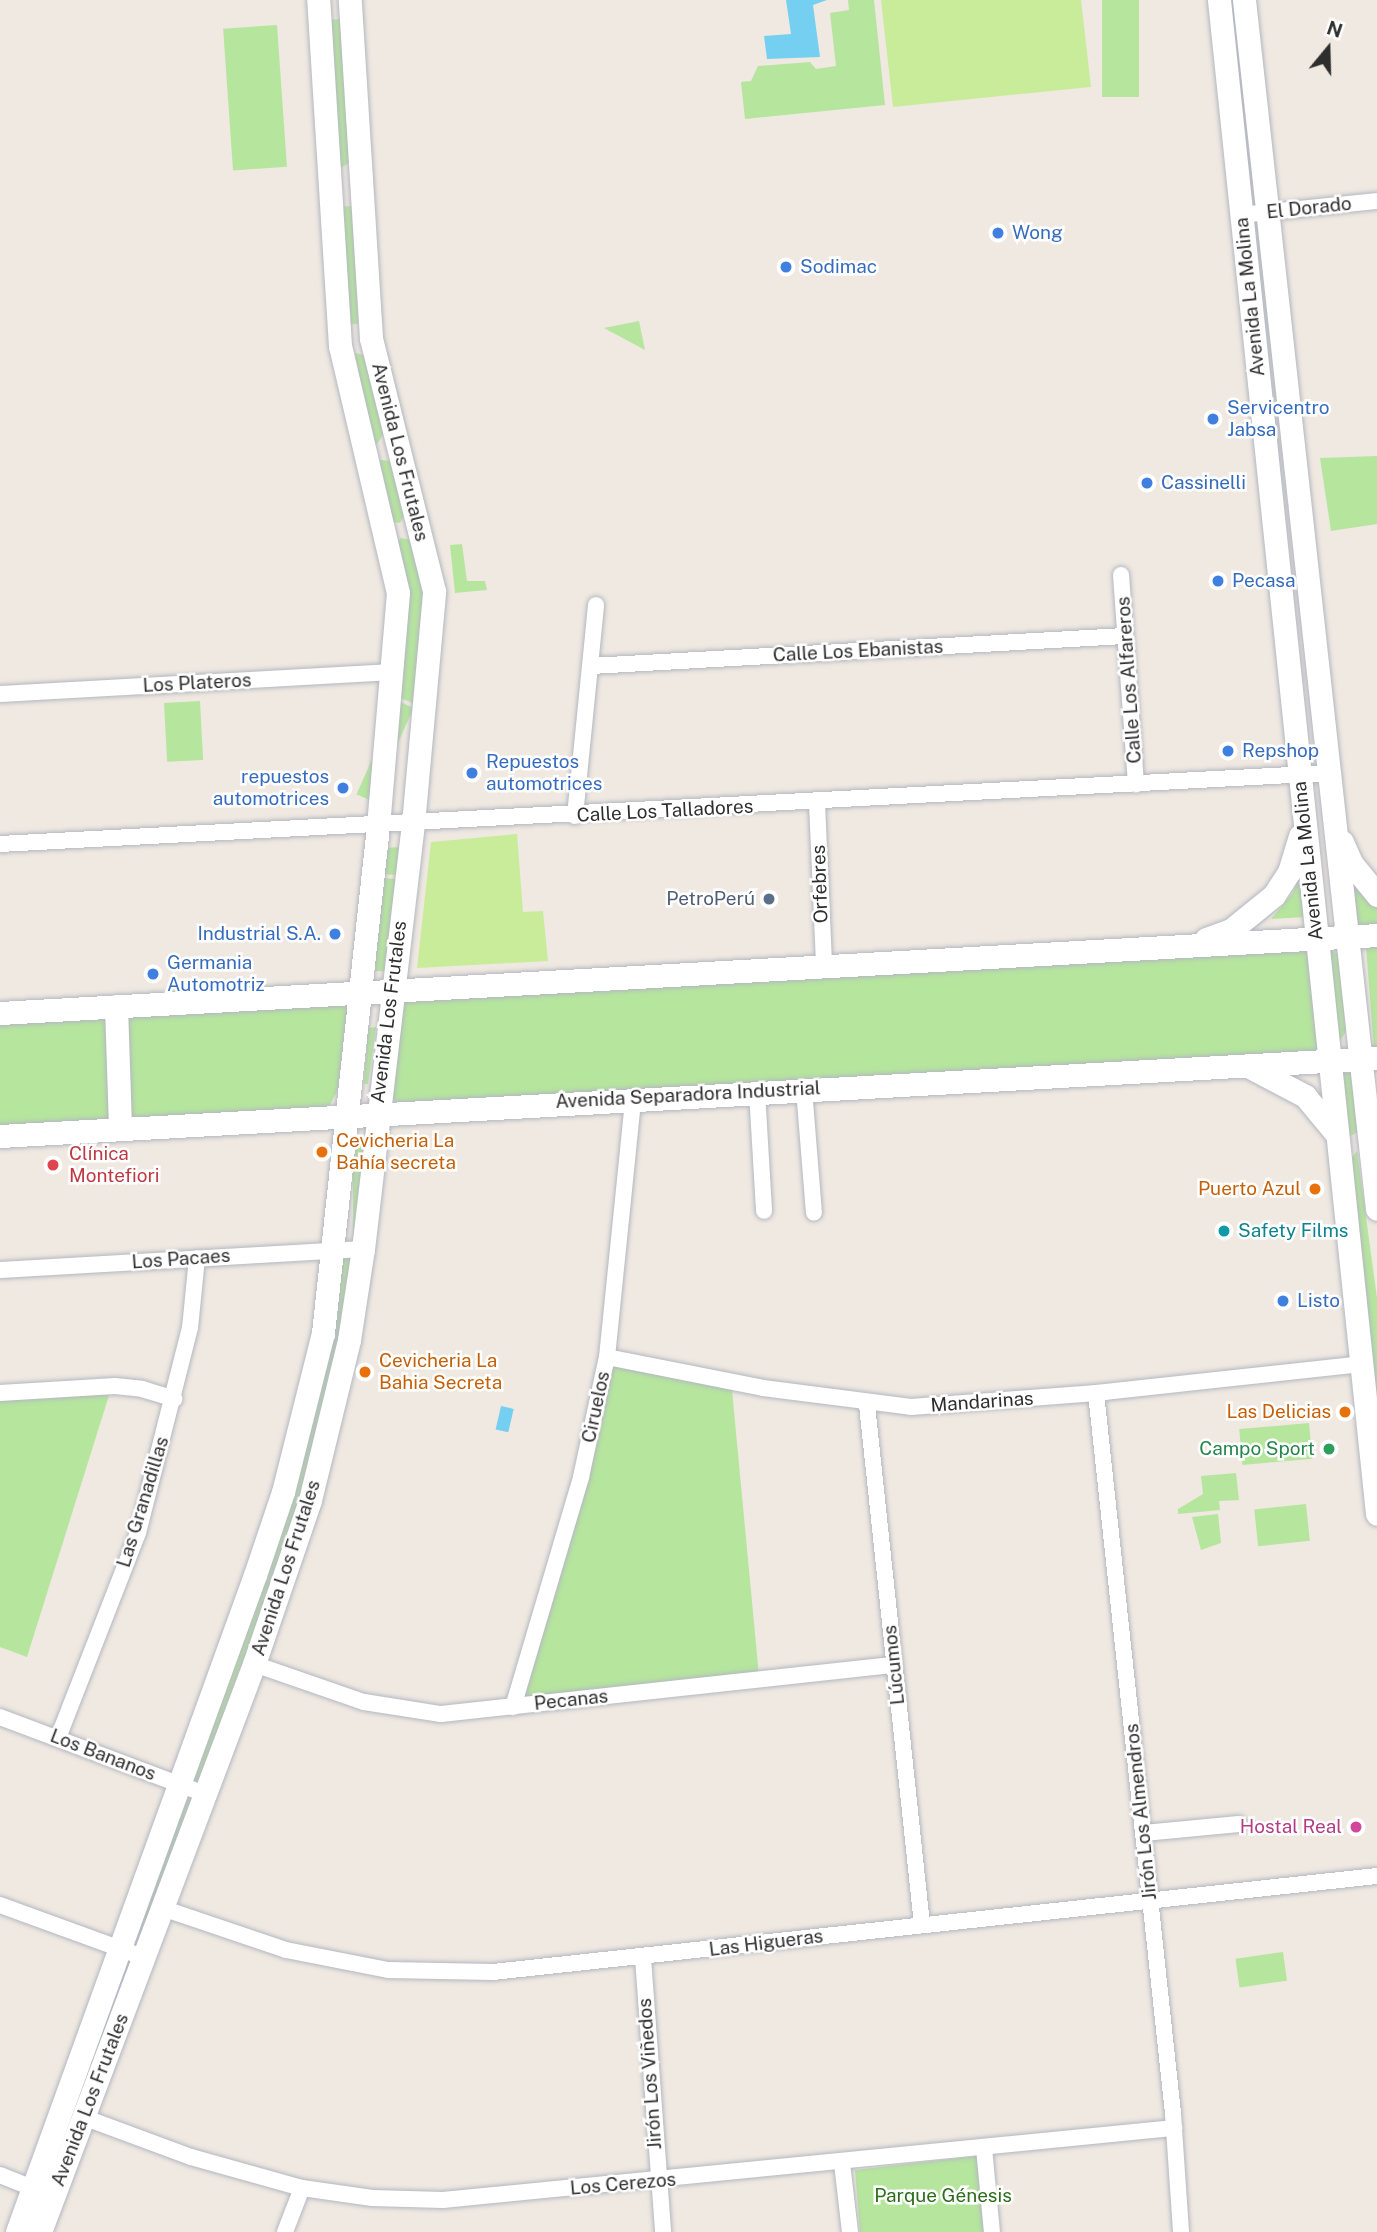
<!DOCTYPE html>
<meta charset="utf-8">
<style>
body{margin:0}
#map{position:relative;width:1377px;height:2232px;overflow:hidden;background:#efe9e1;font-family:"Public Sans",sans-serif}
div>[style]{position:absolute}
.green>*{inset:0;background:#b6e59e;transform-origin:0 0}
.pitch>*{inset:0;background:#c9ec9a}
.water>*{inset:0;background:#75cff0;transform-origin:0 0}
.roads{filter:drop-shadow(0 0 2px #b4b7c1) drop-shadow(0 0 2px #b4b7c1)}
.street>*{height:16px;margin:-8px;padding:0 8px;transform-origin:8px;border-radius:8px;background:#fff}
.secondary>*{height:23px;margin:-11.5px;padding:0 11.5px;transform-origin:11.5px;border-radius:11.5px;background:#fff}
.dots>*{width:19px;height:19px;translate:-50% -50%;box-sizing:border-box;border:4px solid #fff;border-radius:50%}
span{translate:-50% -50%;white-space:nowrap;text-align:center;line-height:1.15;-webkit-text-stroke:5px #fff;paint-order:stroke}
.street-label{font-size:19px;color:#2e2e2e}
.shop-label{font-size:19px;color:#366cbe}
.left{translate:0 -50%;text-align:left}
.right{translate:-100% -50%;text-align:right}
.service-label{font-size:19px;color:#4e5e75}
.food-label{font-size:19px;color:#c56008}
.health-label{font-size:19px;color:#be3a42}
.culture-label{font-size:19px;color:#0d838f}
.leisure-label{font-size:19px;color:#27864d}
.hotel-label{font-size:19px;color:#b23c85}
.park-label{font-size:19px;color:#2c6e1b}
.north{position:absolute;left:1293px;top:14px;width:70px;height:70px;-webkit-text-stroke:5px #fff;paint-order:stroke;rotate:19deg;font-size:19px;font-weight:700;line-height:28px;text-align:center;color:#2e2e2e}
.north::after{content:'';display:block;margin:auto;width:24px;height:32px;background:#2e2e2e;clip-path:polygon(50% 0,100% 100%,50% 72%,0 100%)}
</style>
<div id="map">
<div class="green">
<i style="clip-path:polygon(848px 0,874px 0,885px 105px,745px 119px,741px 82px,751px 81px,758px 66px,810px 62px,816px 69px,836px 66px,830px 13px,849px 10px)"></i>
<i style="left:1102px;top:0;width:37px;height:97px"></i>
<i style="clip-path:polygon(342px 19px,350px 162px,341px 168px,336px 166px,326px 20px)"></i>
<i style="left:277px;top:25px;width:142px;height:54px;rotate:86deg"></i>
<i style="left:352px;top:206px;width:118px;height:15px;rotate:87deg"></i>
<i style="clip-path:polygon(639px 321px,645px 350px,604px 328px)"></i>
<i style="clip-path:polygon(355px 353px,364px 355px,384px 433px,377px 444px,371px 441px)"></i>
<i style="clip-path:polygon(1377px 456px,1377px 524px,1331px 531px,1320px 458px)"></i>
<i style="clip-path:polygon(381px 460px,390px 461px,405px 514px,400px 523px,390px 522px,378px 461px)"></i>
<i style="clip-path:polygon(401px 538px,412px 540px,424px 586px,415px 704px,398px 697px,395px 545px)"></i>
<i style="clip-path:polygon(462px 544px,467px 581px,485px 581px,487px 590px,455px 593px,450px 545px)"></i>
<i style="left:200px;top:701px;width:59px;height:36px;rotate:87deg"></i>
<i style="left:398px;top:701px;width:17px;height:102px;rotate:24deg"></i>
<i style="clip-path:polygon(401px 847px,397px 875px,381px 874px,384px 848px)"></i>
<i style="clip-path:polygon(1303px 870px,1305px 917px,1271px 919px,1292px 894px)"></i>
<i style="left:381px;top:878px;width:16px;height:93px;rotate:4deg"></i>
<i style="clip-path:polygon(1352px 885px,1377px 908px,1377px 930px,1359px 931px)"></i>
<i style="clip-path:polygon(1377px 946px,1377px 1049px,1374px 1049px,1366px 947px)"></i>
<i style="clip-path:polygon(1308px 947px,1321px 1054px,399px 1103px,389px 1097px,400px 1000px)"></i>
<i style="clip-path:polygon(1327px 949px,1338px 954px,1346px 1031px,1337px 1046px)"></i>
<i style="clip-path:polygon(349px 1001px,338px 1090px,328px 1108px,0 1129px,0 1025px)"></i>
<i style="clip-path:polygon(376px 1027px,368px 1084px,364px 1084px,368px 1028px)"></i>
<i style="clip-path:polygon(1338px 1073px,1354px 1073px,1358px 1132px,1343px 1140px)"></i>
<i style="left:353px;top:1146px;width:14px;height:96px"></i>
<i style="clip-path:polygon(1357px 1151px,1377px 1298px,1377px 1423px,1348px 1162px)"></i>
<i style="clip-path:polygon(350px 1256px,353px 1259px,342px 1338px,301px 1502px,203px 1778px,196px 1781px,192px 1776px,330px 1336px,343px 1258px)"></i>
<i style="clip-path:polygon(609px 1365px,732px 1390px,759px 1676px,519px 1702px)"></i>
<i style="clip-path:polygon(111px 1389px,27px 1657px,0 1647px,0 1400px)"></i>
<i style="left:1309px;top:1423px;width:36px;height:70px;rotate:85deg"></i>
<i style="clip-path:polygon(1236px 1473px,1239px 1500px,1219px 1501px,1220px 1510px,1178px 1514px,1178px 1509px,1203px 1494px,1201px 1476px)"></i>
<i style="left:1306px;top:1504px;width:37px;height:52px;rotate:84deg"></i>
<i style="clip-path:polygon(1218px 1514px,1221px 1543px,1201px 1550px,1192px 1517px)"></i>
<i style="clip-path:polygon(192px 1799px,139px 1937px,146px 1902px,184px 1800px)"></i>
<i style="left:1283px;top:1952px;width:29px;height:48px;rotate:82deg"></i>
<i style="clip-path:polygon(977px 2156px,986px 2232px,860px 2232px,855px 2170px)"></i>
</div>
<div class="pitch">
<i style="clip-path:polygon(881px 0,1081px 0,1091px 87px,893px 107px)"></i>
<i style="clip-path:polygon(517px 834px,523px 912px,543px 911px,548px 961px,417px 968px,431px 842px)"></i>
</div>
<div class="water">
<i style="clip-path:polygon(786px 0,827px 0,813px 5px,820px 57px,767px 59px,764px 36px,791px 34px)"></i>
<i style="left:501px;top:1406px;width:13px;height:24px;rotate:13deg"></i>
</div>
<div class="roads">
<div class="street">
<i style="left:1241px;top:215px;width:137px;rotate:-5.9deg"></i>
<i style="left:1121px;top:575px;width:210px;rotate:85.9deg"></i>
<i style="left:591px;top:666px;width:535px;rotate:-3.22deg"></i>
<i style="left:0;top:694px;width:394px;rotate:-3.2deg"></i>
<i style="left:817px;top:803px;width:162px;rotate:87.5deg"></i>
<i style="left:575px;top:816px;width:212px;rotate:-84.3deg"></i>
<i style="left:0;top:844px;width:1331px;rotate:-3.06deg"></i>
<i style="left:804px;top:1089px;width:124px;rotate:85.4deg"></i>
<i style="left:757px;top:1092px;width:119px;rotate:86.6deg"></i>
<i style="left:0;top:1270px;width:364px;rotate:-3.3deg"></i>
<i style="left:607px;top:1357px;width:159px;rotate:11.2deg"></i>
<i style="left:763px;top:1388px;width:149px;rotate:7.3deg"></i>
<i style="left:911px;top:1407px;width:186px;rotate:-4.3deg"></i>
<i style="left:1096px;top:1393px;width:267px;rotate:-6.2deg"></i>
<i style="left:0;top:1393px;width:115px;rotate:-3.5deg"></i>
<i style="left:115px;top:1386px;width:27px;rotate:6deg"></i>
<i style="left:142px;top:1389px;width:34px;rotate:17deg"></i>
<i style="left:1096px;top:1393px;width:725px;rotate:83.9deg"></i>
<i style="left:1173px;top:2114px;width:118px;rotate:86.1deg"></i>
<i style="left:867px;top:1405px;width:523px;rotate:83.96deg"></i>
<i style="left:254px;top:1664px;width:116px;rotate:19.1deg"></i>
<i style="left:364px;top:1702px;width:78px;rotate:8.9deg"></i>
<i style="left:441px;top:1714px;width:456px;rotate:-6.2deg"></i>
<i style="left:513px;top:1707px;width:240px;rotate:-73.5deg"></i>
<i style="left:581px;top:1477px;width:123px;rotate:-77.8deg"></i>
<i style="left:607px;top:1357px;width:259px;rotate:-84.2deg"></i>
<i style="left:0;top:1717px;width:219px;rotate:20.6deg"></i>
<i style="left:58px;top:1738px;width:220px;rotate:-68.7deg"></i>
<i style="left:138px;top:1533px;width:211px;rotate:-75.8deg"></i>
<i style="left:190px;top:1328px;width:70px;rotate:-84.3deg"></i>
<i style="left:1144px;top:1833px;width:95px;rotate:-5.4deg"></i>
<i style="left:0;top:1905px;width:152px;rotate:20deg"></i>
<i style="left:162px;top:1908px;width:131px;rotate:18.7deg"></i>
<i style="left:286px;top:1950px;width:104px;rotate:11.1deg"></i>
<i style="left:388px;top:1970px;width:105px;rotate:1.1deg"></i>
<i style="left:493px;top:1972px;width:889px;rotate:-6.2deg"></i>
<i style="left:643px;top:1958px;width:275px;rotate:85.8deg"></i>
<i style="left:83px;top:2117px;width:115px;rotate:20.3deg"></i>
<i style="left:191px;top:2157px;width:115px;rotate:15.6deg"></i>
<i style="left:302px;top:2188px;width:71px;rotate:8.1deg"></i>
<i style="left:372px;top:2198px;width:71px;rotate:1.6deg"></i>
<i style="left:443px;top:2200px;width:735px;rotate:-5.63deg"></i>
<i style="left:984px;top:2148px;width:84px;rotate:84.6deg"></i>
<i style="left:842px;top:2163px;width:69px;rotate:83.4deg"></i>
<i style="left:0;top:2175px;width:43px;rotate:21.8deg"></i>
<i style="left:285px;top:2232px;width:47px;rotate:-68.9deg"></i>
</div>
<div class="secondary">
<i style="left:1219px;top:0;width:1522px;rotate:84.04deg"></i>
<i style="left:1244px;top:0;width:1216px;rotate:83.72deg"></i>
<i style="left:1342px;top:842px;width:24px;rotate:66deg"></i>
<i style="left:1352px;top:864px;width:40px;rotate:51deg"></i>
<i style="left:1206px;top:939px;width:27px;rotate:-20deg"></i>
<i style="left:1231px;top:930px;width:55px;rotate:-39.1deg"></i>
<i style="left:1274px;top:895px;width:27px;rotate:-57deg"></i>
<i style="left:1289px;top:872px;width:38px;rotate:-73deg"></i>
<i style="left:116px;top:1006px;width:123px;rotate:88.1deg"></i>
<i style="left:0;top:1013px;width:1379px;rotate:-3.24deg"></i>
<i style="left:1252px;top:1068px;width:60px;rotate:27.8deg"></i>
<i style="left:1305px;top:1096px;width:47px;rotate:50.2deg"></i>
<i style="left:0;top:1136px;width:1379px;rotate:-3.24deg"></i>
<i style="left:17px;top:2232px;width:699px;rotate:-70.09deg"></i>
<i style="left:255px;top:1575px;width:88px;rotate:-71.4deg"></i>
<i style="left:283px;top:1492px;width:164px;rotate:-75.9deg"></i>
<i style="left:323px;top:1333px;width:510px;rotate:-83.81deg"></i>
<i style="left:378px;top:826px;width:234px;rotate:-85.1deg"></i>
<i style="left:398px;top:593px;width:254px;rotate:-103.2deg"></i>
<i style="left:340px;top:346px;width:347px;rotate:-93.6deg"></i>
<i style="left:40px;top:2232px;width:607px;rotate:-69.36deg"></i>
<i style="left:254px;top:1664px;width:173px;rotate:-71.1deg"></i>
<i style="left:310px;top:1500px;width:165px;rotate:-76.3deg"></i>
<i style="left:349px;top:1340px;width:92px;rotate:-81.3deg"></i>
<i style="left:363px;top:1249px;width:428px;rotate:-83.3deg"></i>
<i style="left:413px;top:824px;width:234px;rotate:-84.8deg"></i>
<i style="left:434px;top:591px;width:261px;rotate:-104deg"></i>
<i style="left:371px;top:338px;width:339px;rotate:-93.6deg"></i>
</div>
</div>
<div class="dots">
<i style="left:998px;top:233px;background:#3f7fe0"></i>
<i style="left:786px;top:267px;background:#3f7fe0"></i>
<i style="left:1213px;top:419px;background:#3f7fe0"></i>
<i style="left:1147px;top:483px;background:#3f7fe0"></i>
<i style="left:1218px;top:581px;background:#3f7fe0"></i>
<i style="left:1228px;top:751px;background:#3f7fe0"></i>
<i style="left:472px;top:773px;background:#3f7fe0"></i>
<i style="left:343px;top:788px;background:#3f7fe0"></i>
<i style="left:769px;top:899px;background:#5c6f8a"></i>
<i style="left:335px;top:934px;background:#3f7fe0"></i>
<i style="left:153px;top:974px;background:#3f7fe0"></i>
<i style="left:322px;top:1152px;background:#e8710a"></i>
<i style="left:53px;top:1165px;background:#e0444e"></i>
<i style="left:1315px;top:1189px;background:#e8710a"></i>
<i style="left:1224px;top:1231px;background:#0f9aa8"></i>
<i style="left:1283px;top:1301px;background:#3f7fe0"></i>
<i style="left:365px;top:1372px;background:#e8710a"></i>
<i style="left:1345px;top:1412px;background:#e8710a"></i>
<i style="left:1329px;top:1449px;background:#2e9e5b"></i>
<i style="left:1356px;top:1827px;background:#d1479c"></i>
</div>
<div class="street-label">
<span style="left:1309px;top:208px;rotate:-6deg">El Dorado</span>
<span style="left:1250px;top:297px;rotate:-96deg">Avenida La Molina</span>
<span style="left:400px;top:452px;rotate:76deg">Avenida Los Frutales</span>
<span style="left:858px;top:651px;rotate:-3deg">Calle Los Ebanistas</span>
<span style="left:1129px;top:680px;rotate:-94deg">Calle Los Alfareros</span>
<span style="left:197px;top:683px;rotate:-3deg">Los Plateros</span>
<span style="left:665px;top:811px;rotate:-3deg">Calle Los Talladores</span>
<span style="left:1308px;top:861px;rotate:-96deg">Avenida La Molina</span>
<span style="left:820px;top:884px;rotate:-92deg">Orfebres</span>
<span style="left:389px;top:1012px;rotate:-83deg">Avenida Los Frutales</span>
<span style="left:688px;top:1095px;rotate:-3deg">Avenida Separadora Industrial</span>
<span style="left:181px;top:1259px;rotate:-4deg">Los Pacaes</span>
<span style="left:982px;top:1402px;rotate:-4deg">Mandarinas</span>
<span style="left:596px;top:1407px;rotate:-78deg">Ciruelos</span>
<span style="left:143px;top:1502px;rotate:-73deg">Las Granadillas</span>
<span style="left:286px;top:1568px;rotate:-72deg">Avenida Los Frutales</span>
<span style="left:894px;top:1665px;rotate:-96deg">Lúcumos</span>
<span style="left:571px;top:1700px;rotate:-6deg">Pecanas</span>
<span style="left:103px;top:1755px;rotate:21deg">Los Bananos</span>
<span style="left:1141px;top:1812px;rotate:-96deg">Jirón Los Almendros</span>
<span style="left:766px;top:1943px;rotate:-7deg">Las Higueras</span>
<span style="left:650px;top:2074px;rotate:-94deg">Jirón Los Viñedos</span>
<span style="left:90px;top:2100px;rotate:-69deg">Avenida Los Frutales</span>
<span style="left:623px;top:2184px;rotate:-5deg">Los Cerezos</span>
</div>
<div class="shop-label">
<span class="left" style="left:1012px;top:233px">Wong</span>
<span class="left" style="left:800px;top:267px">Sodimac</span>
<span class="left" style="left:1227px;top:419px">Servicentro<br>Jabsa</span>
<span class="left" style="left:1161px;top:483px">Cassinelli</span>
<span class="left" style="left:1232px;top:581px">Pecasa</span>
<span class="left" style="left:1242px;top:751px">Repshop</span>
<span class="left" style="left:486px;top:773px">Repuestos<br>automotrices</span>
<span class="right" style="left:329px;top:788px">repuestos<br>automotrices</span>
<span class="right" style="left:321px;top:934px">Industrial S.A.</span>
<span class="left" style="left:167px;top:974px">Germania<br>Automotriz</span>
<span class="left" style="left:1297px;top:1301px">Listo</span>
</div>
<div class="service-label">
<span class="right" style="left:755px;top:899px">PetroPerú</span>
</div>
<div class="food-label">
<span class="left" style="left:336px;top:1152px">Cevicheria La<br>Bahía secreta</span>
<span class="right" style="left:1301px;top:1189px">Puerto Azul</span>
<span class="left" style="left:379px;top:1372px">Cevicheria La<br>Bahia Secreta</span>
<span class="right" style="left:1331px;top:1412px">Las Delicias</span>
</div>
<div class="health-label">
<span class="left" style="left:69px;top:1165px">Clínica<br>Montefiori</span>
</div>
<div class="culture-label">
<span class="left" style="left:1238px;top:1231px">Safety Films</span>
</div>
<div class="leisure-label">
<span class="right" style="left:1315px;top:1449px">Campo Sport</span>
</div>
<div class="hotel-label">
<span class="right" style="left:1342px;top:1827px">Hostal Real</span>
</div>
<div class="park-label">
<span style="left:943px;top:2196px">Parque Génesis</span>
</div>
<div class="north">N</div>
</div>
